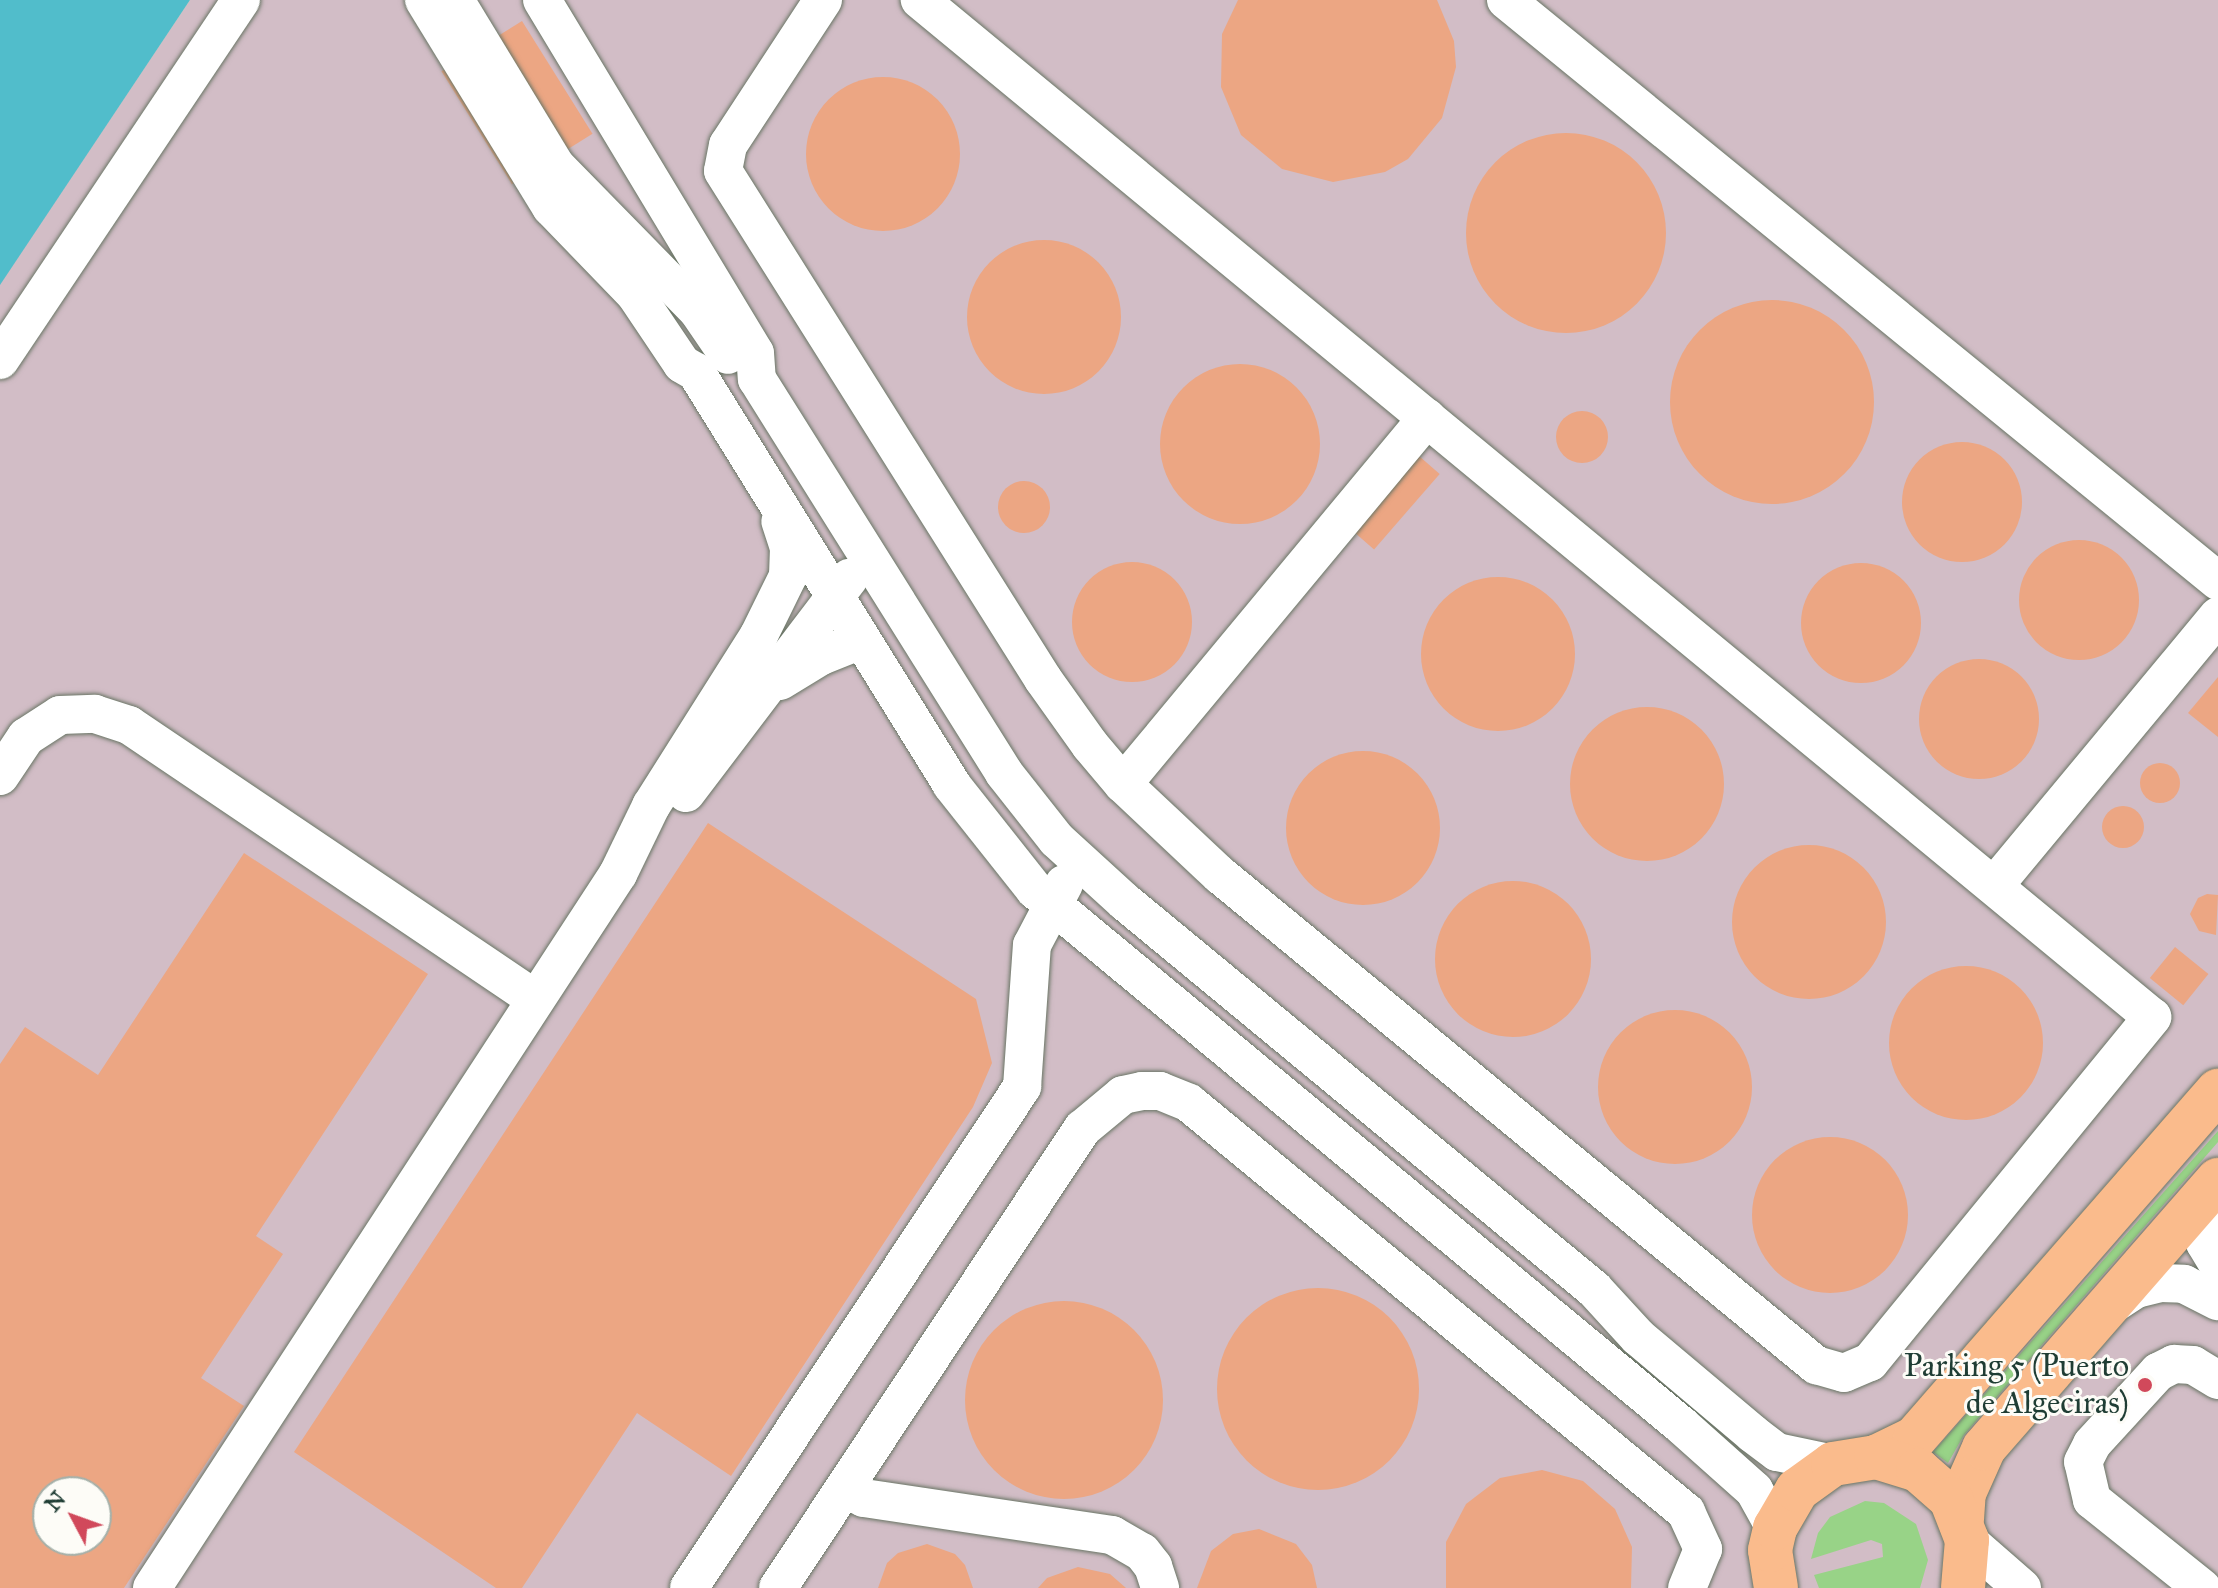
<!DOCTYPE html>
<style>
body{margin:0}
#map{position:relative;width:2218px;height:1588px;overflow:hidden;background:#f2ddbf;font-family:"IM FELL Great Primer",serif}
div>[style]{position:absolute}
.industrial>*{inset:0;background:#d2bdc6}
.green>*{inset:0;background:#98d387}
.water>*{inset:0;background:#51bdcb}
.building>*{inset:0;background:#eca683;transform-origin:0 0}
.round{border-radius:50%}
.roads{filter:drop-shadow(0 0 2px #697565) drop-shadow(0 0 2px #697565)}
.minor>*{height:38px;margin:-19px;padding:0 19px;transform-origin:19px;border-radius:19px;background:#fff}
.major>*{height:44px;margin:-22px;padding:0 22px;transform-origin:22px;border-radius:22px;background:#fabb8c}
.dots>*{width:22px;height:22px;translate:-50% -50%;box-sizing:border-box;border:4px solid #fdfcf7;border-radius:50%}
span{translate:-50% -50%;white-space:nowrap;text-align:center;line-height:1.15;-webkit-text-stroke:6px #fdfcf7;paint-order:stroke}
.poi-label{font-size:32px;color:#1f3d34}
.right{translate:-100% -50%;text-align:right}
.north{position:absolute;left:32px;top:1476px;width:80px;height:80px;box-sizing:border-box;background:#fdfcf7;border:2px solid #a4b0a9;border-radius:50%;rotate:311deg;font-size:22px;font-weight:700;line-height:32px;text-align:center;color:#1f3d34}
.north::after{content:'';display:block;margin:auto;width:28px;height:36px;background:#d1495b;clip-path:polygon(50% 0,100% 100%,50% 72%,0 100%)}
</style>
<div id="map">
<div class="industrial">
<i style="clip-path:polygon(evenodd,190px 0,2218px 0,2218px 1588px,0 1588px,0 284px,190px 0,48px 1492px,96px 1492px,96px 1540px,48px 1540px,48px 1492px)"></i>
</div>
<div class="green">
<i style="clip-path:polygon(2218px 1131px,2218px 1142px,1964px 1435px,1948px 1463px,1933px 1452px)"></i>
<i style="clip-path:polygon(1865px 1501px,1884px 1503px,1916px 1524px,1928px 1560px,1920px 1588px,1819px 1588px,1814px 1575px,1883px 1557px,1882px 1544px,1871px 1540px,1811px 1559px,1818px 1533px,1830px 1517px)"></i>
</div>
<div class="water">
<i style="clip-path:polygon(0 0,190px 0,0 285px)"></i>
</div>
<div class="building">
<i style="clip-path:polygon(1238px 0,1437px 0,1454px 41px,1456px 67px,1442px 118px,1408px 159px,1385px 172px,1333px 182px,1282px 169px,1241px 135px,1221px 87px,1222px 34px)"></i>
<i style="left:522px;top:21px;width:133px;height:95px;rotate:58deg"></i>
<i class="round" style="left:806px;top:77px;width:154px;height:154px"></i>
<i class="round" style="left:1466px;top:133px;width:200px;height:200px"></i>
<i class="round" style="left:967px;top:240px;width:154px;height:154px"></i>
<i class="round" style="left:1670px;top:300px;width:204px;height:204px"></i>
<i class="round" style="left:1160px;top:364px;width:160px;height:160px"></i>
<i class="round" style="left:1556px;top:411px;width:52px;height:52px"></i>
<i class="round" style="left:1902px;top:442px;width:120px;height:120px"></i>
<i style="left:1411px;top:449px;width:38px;height:100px;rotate:41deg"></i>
<i class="round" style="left:998px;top:481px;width:52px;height:52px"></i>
<i class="round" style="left:2019px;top:540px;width:120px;height:120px"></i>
<i class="round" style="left:1072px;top:562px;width:120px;height:120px"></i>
<i class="round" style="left:1801px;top:563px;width:120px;height:120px"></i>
<i class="round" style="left:1421px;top:577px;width:154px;height:154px"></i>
<i class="round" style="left:1919px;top:659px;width:120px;height:120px"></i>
<i style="clip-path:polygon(2218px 677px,2218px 737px,2188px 713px)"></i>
<i class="round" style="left:1570px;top:707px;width:154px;height:154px"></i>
<i class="round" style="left:1286px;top:751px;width:154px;height:154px"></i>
<i class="round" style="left:2140px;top:763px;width:40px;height:40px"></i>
<i class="round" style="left:2102px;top:806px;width:42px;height:42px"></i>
<i style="clip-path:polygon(708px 823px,976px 999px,992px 1063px,973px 1107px,731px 1476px,637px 1413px,522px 1588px,496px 1588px,294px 1452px)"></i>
<i class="round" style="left:1732px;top:845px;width:154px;height:154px"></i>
<i style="clip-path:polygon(evenodd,244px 853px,428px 974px,256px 1236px,283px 1254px,201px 1378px,244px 1406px,124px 1588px,0 1588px,0 1064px,25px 1027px,98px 1075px,244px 853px,48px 1492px,96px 1492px,96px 1540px,48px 1540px,48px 1492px)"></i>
<i class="round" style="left:1435px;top:881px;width:156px;height:156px"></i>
<i style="clip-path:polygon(2207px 894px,2218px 895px,2216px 935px,2199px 931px,2190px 914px,2198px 898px)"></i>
<i style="left:2175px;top:947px;width:43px;height:40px;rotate:39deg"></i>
<i class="round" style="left:1889px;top:966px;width:154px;height:154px"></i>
<i class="round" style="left:1598px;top:1010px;width:154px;height:154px"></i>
<i class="round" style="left:1752px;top:1137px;width:156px;height:156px"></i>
<i class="round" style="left:1217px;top:1288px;width:202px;height:202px"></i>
<i class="round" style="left:965px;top:1301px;width:198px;height:198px"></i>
<i style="clip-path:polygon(1542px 1470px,1583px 1481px,1615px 1509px,1632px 1547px,1631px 1588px,1446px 1588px,1446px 1542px,1466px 1504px,1500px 1478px)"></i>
<i style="clip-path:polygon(1259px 1529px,1296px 1544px,1312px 1565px,1317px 1588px,1197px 1588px,1211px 1551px,1233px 1534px)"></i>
<i style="clip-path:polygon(927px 1544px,955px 1554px,965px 1565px,973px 1588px,878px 1588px,887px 1563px,898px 1553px)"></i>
<i style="clip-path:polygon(1078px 1567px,1110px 1574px,1126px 1588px,1038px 1588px,1047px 1578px)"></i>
</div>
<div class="roads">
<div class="minor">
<i style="left:424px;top:0;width:243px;rotate:58.5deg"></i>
<i style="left:551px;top:207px;width:121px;rotate:46deg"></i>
<i style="left:635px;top:294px;width:84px;rotate:56.1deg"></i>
<i style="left:682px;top:364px;width:16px;rotate:30deg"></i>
<i style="left:696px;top:372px;width:485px;rotate:58.2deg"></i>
<i style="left:951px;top:784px;width:135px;rotate:51.6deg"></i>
<i style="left:1035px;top:890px;width:839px;rotate:39.63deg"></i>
<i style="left:1681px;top:1425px;width:98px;rotate:41.7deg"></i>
<i style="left:1754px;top:1490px;width:43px;rotate:61.1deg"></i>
<i style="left:455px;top:0;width:194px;rotate:58.7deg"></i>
<i style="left:556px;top:166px;width:203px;rotate:45.6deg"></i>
<i style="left:698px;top:311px;width:53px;rotate:55.7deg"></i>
<i style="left:542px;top:0;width:412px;rotate:58.9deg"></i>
<i style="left:755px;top:353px;width:26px;rotate:86deg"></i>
<i style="left:757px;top:379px;width:465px;rotate:57.9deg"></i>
<i style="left:1004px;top:773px;width:85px;rotate:51.7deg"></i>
<i style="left:1057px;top:840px;width:92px;rotate:42.4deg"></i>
<i style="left:1125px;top:902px;width:608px;rotate:39.53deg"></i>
<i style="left:1594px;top:1289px;width:65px;rotate:47.5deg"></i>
<i style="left:1638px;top:1337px;width:150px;rotate:40.1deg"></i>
<i style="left:1753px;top:1434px;width:30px;rotate:37deg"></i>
<i style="left:1777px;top:1452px;width:57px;rotate:12.1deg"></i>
<i style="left:823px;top:0;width:173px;rotate:123.2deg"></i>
<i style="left:728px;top:145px;width:26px;rotate:101deg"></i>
<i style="left:723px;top:171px;width:600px;rotate:57.79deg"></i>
<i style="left:1043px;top:679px;width:81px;rotate:54.5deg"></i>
<i style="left:1090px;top:745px;width:51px;rotate:49.8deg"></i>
<i style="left:1123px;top:784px;width:133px;rotate:43.2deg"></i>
<i style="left:1220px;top:875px;width:772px;rotate:39.43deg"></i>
<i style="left:1816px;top:1365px;width:29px;rotate:16deg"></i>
<i style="left:1844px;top:1373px;width:28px;rotate:-23deg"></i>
<i style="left:1870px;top:1362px;width:446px;rotate:-50.7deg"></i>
<i style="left:2152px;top:1017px;width:1598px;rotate:-140.46deg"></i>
<i style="left:1506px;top:0;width:919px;rotate:39.21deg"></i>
<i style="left:0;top:360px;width:433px;rotate:-56.2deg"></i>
<i style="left:780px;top:681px;width:48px;rotate:-31.4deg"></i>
<i style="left:821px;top:656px;width:43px;rotate:-21.8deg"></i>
<i style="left:0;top:776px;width:47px;rotate:-56.3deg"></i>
<i style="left:26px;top:737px;width:40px;rotate:-32.9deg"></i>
<i style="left:60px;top:715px;width:35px;rotate:-2deg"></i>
<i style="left:95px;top:714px;width:36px;rotate:18deg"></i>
<i style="left:129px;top:725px;width:488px;rotate:34deg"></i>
<i style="left:1123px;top:784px;width:476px;rotate:-50.3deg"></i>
<i style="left:686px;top:793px;width:270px;rotate:-52.8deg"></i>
<i style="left:1994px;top:886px;width:351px;rotate:-50.3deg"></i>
<i style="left:2203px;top:1197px;width:46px;rotate:87.5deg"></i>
<i style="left:2205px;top:1243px;width:26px;rotate:59deg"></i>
<i style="left:2110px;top:1306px;width:31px;rotate:-33deg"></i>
<i style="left:2136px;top:1289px;width:25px;rotate:-14deg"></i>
<i style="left:2160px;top:1283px;width:24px;rotate:2deg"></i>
<i style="left:2184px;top:1284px;width:38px;rotate:27deg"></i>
<i style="left:845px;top:1488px;width:21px;rotate:28deg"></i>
<i style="left:864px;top:1498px;width:251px;rotate:8.5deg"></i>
<i style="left:1112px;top:1535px;width:34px;rotate:30deg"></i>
<i style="left:1142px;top:1552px;width:18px;rotate:52deg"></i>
<i style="left:1153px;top:1566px;width:23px;rotate:72deg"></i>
<i style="left:1967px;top:1540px;width:73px;rotate:41.1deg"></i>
<i style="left:152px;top:1588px;width:853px;rotate:-56.87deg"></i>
<i style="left:618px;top:874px;width:76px;rotate:-64.1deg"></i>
<i style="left:651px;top:806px;width:202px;rotate:-57.7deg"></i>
<i style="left:759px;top:635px;width:66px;rotate:-63.8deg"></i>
<i style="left:788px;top:576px;width:28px;rotate:-88deg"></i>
<i style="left:789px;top:548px;width:28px;rotate:-108deg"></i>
<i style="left:689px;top:1588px;width:602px;rotate:-56.39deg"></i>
<i style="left:1022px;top:1087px;width:142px;rotate:-86deg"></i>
<i style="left:1032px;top:945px;width:69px;rotate:-62.3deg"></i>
<i style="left:778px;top:1588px;width:551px;rotate:-56.48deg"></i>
<i style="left:1082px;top:1129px;width:53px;rotate:-39.7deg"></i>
<i style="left:1123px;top:1095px;width:19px;rotate:-12deg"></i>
<i style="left:1142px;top:1091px;width:18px"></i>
<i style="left:1160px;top:1091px;width:31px;rotate:22deg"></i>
<i style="left:1189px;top:1103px;width:644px;rotate:39.45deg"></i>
<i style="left:1686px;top:1512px;width:41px;rotate:65.3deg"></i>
<i style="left:1703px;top:1549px;width:42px;rotate:112.3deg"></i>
<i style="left:2202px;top:1588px;width:141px;rotate:-141.3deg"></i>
<i style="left:2092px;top:1500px;width:39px;rotate:-103deg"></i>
<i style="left:2083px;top:1462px;width:20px;rotate:-63deg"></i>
<i style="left:2092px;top:1444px;width:98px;rotate:-47.5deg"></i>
<i style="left:2158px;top:1372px;width:18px;rotate:-27deg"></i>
<i style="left:2174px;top:1364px;width:19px;rotate:3deg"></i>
<i style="left:2193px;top:1365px;width:29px;rotate:31deg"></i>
</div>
<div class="major">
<i style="left:1876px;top:1457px;width:43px;rotate:-26deg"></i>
<i style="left:1915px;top:1438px;width:461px;rotate:-48.9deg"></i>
<i style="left:1962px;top:1519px;width:26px;rotate:-86deg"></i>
<i style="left:1964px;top:1493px;width:49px;rotate:-66deg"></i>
<i style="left:1984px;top:1448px;width:356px;rotate:-48.9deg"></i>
<i style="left:1776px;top:1588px;width:38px;rotate:-99deg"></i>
<i style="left:1770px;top:1550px;width:23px;rotate:-77deg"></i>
<i style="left:1775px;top:1528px;width:44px;rotate:-59.9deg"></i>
<i style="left:1797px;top:1490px;width:44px;rotate:-35.8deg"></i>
<i style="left:1833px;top:1464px;width:44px;rotate:-9.2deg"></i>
<i style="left:1876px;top:1457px;width:44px;rotate:17.2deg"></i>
<i style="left:1918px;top:1470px;width:44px;rotate:41.3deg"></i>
<i style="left:1951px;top:1499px;width:44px;rotate:68.7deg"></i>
<i style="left:1967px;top:1540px;width:48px;rotate:94.8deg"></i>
</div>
</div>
<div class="dots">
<i style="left:2145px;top:1385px;background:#d1495b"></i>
</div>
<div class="poi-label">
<span class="right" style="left:2129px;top:1385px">Parking 5 (Puerto<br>de Algeciras)</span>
</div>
<div class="north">N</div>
</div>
